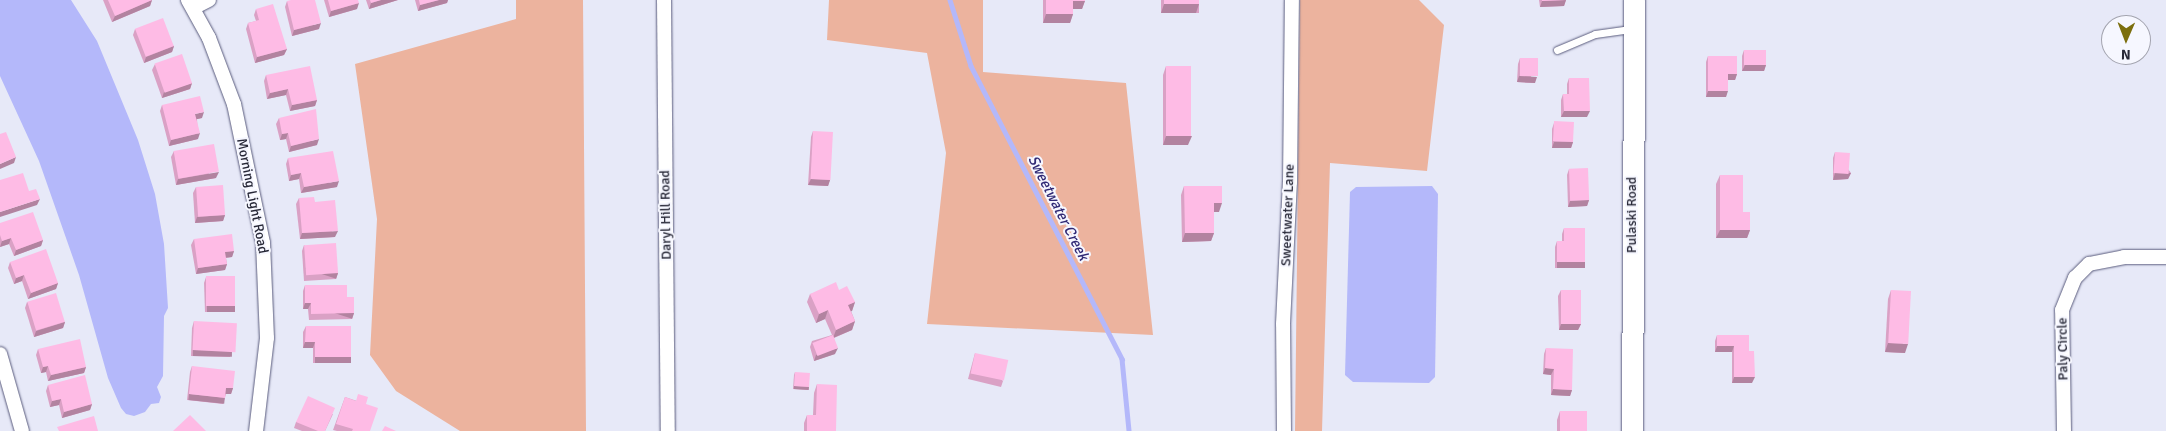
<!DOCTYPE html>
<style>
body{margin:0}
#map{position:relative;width:2166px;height:431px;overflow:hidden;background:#e7e9f8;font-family:Signika,sans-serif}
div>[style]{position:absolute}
.green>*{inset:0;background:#ecb39e}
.water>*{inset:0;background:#b4b8fa}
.stream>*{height:4.5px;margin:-2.25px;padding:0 2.25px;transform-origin:2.25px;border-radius:2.25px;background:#b4b8fa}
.roads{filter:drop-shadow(0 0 1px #5a5c7d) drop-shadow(0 0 1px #5a5c7d)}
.service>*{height:7px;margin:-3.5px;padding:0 3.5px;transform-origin:3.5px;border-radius:3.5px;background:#fff}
.minor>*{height:14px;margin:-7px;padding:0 7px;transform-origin:7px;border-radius:7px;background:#fff}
.primary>*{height:21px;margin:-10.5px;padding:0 10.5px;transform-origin:10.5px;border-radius:10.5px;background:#fff}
.wall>*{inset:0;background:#daa1c5;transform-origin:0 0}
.shaded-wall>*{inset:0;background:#b283a0;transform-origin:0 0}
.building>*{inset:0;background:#febbe5;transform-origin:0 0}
span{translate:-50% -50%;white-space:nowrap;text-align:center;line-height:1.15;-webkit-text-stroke:4px #f6f7ff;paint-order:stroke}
.street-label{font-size:14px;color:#272837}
.water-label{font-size:15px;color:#312a75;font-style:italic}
.north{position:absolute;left:2101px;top:15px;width:50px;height:50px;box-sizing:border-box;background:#f6f7ff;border:1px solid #a3a4af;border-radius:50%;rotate:181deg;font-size:14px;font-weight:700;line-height:20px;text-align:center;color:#272837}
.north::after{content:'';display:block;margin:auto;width:18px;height:22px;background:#7c6f0e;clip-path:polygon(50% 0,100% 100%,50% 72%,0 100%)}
</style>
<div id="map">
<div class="green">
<i style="clip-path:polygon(516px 0,583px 0,586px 431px,460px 431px,396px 391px,370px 355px,377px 219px,355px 64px,516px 19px)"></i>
<i style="clip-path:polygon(829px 0,983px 0,983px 72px,1126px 83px,1153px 335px,927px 324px,946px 153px,927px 53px,827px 40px)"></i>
<i style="clip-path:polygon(1300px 0,1419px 0,1444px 25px,1427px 171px,1330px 163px,1322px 431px,1295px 431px)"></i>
</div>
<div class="water">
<i style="clip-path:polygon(0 0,71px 0,97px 41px,138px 140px,155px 194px,164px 244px,168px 308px,164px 316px,163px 376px,157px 387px,161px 397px,159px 403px,151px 404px,145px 412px,134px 416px,126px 414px,121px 408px,108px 378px,79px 275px,39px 161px,0 76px)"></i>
<i style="clip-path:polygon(1432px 186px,1438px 194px,1435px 377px,1429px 383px,1353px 382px,1345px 375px,1350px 192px,1356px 187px)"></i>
</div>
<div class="stream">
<i style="left:950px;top:0;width:69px;rotate:72.3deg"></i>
<i style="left:971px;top:66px;width:330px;rotate:62.7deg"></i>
<i style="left:1122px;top:359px;width:72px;rotate:84.4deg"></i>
</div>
<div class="roads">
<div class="service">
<i style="left:1557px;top:50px;width:41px;rotate:-22.8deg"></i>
<i style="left:1595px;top:34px;width:36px;rotate:-8deg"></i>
</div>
<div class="minor">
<i style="left:188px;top:0;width:43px;rotate:61.1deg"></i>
<i style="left:209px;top:38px;width:71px;rotate:69.3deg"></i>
<i style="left:234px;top:104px;width:142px;rotate:78.2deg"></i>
<i style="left:263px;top:243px;width:95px;rotate:87.6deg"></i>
<i style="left:267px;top:338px;width:94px;rotate:96.7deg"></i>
<i style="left:664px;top:0;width:431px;rotate:89.5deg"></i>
<i style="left:193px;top:8px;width:18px;rotate:-27deg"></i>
<i style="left:0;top:354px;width:80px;rotate:74.1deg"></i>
<i style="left:1284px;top:431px;width:107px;rotate:-90.5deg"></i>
<i style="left:1283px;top:324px;width:142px;rotate:-87.2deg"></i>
<i style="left:1290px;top:182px;width:182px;rotate:-89.4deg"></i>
<i style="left:2064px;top:431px;width:121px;rotate:-90.9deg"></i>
<i style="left:2062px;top:310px;width:35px;rotate:-68deg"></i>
<i style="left:2075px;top:278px;width:20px;rotate:-45deg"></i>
<i style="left:2089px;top:264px;width:36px;rotate:-11deg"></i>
<i style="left:2124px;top:257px;width:42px"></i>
</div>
<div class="primary">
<i style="left:1632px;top:431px;width:431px;rotate:-89.7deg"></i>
</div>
</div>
<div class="wall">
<i style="clip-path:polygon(103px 0,152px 0,150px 6px,112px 22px)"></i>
<i style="clip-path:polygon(324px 0,358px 0,357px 9px,329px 17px)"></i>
<i style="clip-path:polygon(366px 0,398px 0,369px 9px)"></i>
<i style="clip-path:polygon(415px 0,448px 0,447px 3px,418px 11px)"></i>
<i style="clip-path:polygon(1043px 0,1085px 0,1082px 9px,1073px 9px,1073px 14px,1070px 23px,1043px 23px)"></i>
<i style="left:1161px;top:0;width:38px;height:13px"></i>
<i style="clip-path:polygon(1539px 0,1566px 0,1564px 6px,1540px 7px)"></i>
<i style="clip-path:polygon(287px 1px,319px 29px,292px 36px,285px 7px)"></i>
<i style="clip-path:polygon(256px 9px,287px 49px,284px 55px,255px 63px,246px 29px,248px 23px,256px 21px,254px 15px)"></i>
<i style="clip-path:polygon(135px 29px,174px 46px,172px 52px,144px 63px,133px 35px)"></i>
<i style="clip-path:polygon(1744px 50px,1766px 65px,1764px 71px,1742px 71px,1742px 56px)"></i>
<i style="clip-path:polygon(1708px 56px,1737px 74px,1735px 80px,1728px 80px,1726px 97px,1706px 97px,1706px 62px)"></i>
<i style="clip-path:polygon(1520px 58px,1535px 83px,1517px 82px,1518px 64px)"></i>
<i style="clip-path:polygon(155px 64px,192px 83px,190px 89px,162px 98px,152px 70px)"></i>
<i style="clip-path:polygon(1166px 66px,1188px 145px,1163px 145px,1163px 75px)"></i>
<i style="clip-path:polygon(266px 75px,317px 100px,315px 106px,290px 111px,286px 95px,267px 99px,264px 81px)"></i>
<i style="clip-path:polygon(1569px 78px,1587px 117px,1561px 117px,1561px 100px,1563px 94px,1567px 94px,1567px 84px)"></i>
<i style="clip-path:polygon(162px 105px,202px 118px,197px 119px,198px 139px,169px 146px,160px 111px)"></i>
<i style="clip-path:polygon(279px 118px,317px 145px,289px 152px,286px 139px,280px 140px,276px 124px)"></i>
<i style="clip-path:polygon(1554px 123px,1573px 142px,1571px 148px,1552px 148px,1552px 129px)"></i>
<i style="clip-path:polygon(813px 131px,830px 180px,828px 186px,808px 185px,811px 137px)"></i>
<i style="clip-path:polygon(174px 151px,216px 178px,176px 185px,171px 157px)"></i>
<i style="clip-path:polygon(1835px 152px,1851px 173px,1848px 179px,1833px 180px,1833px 158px)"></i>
<i style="clip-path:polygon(288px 158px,337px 187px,301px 193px,299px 179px,289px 181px,286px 164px)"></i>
<i style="clip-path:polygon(1569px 169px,1589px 200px,1587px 206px,1568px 207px,1567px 175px)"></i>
<i style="clip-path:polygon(1720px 175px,1743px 212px,1750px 230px,1747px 238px,1716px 238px,1716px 184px)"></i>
<i style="clip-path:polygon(1184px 186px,1219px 212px,1214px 212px,1214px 233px,1211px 241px,1182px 242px,1181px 195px)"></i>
<i style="clip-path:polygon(196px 187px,225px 215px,223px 221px,195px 223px,193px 193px)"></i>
<i style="clip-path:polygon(299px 198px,315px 202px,335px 237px,300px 239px,296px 204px)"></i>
<i style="clip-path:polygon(0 223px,43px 240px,41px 246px,14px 256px,9px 244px,0 247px)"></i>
<i style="clip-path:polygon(1564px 228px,1583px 268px,1555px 268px,1555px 247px,1557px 241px,1562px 241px,1562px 234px)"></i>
<i style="clip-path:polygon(194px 239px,234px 251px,232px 257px,226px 258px,227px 264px,225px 270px,196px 274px,191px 245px)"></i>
<i style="clip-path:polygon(304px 245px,338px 273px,336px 279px,304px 281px,302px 251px)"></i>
<i style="clip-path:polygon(10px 262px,58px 283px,56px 289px,28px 299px,22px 281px,14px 284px,8px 268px)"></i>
<i style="clip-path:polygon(206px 277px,233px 312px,205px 312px,204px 283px)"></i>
<i style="clip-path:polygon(305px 285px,347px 297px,354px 313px,352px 319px,309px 320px,308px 309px,303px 309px,303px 291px)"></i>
<i style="clip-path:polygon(839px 290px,855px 302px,852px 311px,851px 311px,855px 321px,852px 330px,834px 338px,835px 354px,814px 361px,810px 347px,812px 341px,832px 335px,825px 319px,816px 323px,807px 302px,810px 294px)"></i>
<i style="clip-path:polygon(1561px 290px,1581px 324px,1578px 330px,1559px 330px,1558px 296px)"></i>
<i style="clip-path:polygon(1891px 290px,1905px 353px,1885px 352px,1888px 299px)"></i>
<i style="clip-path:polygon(27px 302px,65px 322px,63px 328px,34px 337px,25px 308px)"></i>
<i style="clip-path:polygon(194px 321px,232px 351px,230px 357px,191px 356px,192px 328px)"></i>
<i style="clip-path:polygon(306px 326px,349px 363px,313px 363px,313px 348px,303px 348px,303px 332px)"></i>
<i style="clip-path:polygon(1717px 335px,1749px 351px,1752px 383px,1732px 383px,1732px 352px,1715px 352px,1715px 341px)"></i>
<i style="clip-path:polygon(1546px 348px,1572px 390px,1570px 396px,1551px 395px,1551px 375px,1543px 374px,1544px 354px)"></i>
<i style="clip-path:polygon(38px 349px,86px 367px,84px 373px,48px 381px,46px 372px,41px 373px,36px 355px)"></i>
<i style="clip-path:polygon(975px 353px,1003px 381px,1001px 387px,968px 379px)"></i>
<i style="clip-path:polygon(192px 366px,233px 388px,231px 394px,226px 394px,223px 404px,187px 400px,190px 372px)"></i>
<i style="clip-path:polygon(795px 372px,809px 387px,808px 390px,793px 389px,794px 375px)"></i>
<i style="clip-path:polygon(817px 384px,836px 431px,804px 431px,804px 423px,807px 415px,813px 415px,814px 393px)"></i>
<i style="clip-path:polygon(48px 385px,92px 404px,90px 410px,62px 418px,59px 405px,50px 407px,46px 391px)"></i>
<i style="clip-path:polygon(345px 397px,366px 404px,370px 431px,337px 431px,333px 430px)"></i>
<i style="clip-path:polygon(1560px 411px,1587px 431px,1557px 431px,1557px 420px)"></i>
<i style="clip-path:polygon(333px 414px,325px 431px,302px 431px,294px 428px,296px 422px)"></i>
</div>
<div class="shaded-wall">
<i style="clip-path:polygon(152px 0,150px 6px,112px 22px,115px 16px)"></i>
<i style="clip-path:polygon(381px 0,398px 0,369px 9px,371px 3px)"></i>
<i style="clip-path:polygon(439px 0,448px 0,447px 3px,418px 11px,420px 5px)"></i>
<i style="clip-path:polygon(1566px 0,1564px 6px,1540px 7px,1542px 1px)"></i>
<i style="clip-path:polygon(1073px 1px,1085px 1px,1082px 9px,1070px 9px)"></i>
<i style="clip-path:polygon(359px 3px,357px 9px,329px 17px,331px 11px)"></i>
<i style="clip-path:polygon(1164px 4px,1199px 4px,1196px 13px,1161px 13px)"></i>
<i style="clip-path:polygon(1046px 14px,1073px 14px,1070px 23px,1043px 23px)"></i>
<i style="clip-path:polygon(321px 23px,319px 29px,292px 36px,294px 30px)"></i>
<i style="clip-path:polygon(174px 46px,172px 52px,144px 63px,146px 57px)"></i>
<i style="clip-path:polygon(287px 49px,284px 55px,255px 63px,257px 57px)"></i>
<i style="clip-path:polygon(1745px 65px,1766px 65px,1764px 71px,1742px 71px)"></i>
<i style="clip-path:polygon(1728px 74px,1737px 74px,1735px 80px,1726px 80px)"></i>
<i style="clip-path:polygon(1519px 76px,1537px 77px,1535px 83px,1517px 82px)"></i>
<i style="clip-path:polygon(192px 83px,190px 89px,162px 98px,164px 92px)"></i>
<i style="clip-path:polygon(288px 89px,286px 95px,267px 99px,270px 93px)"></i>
<i style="clip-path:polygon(1708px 91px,1728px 91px,1726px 97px,1706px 97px)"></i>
<i style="clip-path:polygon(317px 100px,315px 106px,290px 111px,292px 105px)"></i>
<i style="clip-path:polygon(1564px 111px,1590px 111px,1587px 117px,1561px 117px)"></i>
<i style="clip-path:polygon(204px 112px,202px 118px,193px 120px,195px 114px)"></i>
<i style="clip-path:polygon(200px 133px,198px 139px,169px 146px,171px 140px)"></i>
<i style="clip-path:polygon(288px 133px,286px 139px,280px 140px,282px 134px)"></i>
<i style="clip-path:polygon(1166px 136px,1192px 136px,1188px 145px,1163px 145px)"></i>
<i style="clip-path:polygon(319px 139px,317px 145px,289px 152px,291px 146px)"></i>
<i style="clip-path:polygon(1554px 142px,1573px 142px,1571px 148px,1552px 148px)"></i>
<i style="clip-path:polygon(16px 157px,14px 163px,0 169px,0 164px)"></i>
<i style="clip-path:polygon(219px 172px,216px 178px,176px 185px,178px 179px)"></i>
<i style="clip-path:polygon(301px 173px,299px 179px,289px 181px,291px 175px)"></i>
<i style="clip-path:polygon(1835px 173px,1851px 173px,1848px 179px,1833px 180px)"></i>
<i style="clip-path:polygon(811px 179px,830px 180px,828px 186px,808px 185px)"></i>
<i style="clip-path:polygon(339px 181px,337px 187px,301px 193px,304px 187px)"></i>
<i style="clip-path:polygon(40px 199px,37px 205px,0 217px,0 212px)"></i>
<i style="clip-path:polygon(1589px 200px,1587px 206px,1568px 207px,1570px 201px)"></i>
<i style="clip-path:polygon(1214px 203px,1222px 203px,1219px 212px,1211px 212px)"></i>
<i style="clip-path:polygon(225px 215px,223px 221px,195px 223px,197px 217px)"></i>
<i style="clip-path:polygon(1720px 230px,1750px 230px,1747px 238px,1716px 238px)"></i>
<i style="clip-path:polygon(338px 231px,335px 237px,300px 239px,302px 233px)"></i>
<i style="clip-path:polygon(1185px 233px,1214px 233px,1211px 241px,1182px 242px)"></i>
<i style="clip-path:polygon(11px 238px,9px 244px,0 247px,2px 241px)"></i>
<i style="clip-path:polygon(43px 240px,41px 246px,14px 256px,16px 250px)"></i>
<i style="clip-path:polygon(234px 251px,232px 257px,223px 258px,225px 252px)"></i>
<i style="left:1557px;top:262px;width:28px;height:6px"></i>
<i style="clip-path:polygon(227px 264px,225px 270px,196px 274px,198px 268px)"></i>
<i style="left:338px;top:273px;width:6px;height:32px;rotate:108deg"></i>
<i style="clip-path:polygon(24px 275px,22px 281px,14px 284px,16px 278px)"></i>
<i style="clip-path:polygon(58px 283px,56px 289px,28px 299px,31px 293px)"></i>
<i style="clip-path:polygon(855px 302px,852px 311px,845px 314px,848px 305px)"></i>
<i style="clip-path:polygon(305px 303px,311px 303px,308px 309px,303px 309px)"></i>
<i style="left:207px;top:306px;width:28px;height:6px"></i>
<i style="clip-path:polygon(828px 310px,825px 319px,816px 323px,819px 314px)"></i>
<i style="left:354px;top:313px;width:6px;height:43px;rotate:108deg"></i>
<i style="clip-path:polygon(855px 321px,852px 330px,833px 338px,836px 330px)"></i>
<i style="clip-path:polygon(65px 322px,63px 328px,34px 337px,36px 331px)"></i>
<i style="clip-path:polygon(1561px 324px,1581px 324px,1578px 330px,1559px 330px)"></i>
<i style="clip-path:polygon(305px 342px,315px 342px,313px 348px,303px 348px)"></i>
<i style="clip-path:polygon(1888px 343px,1908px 344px,1905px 353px,1885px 352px)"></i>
<i style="clip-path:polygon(1717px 346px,1734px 346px,1732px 352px,1715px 352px)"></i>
<i style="clip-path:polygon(838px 348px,835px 354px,814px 361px,816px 355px)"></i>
<i style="left:193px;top:350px;width:39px;height:6px;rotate:1deg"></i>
<i style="left:315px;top:357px;width:36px;height:6px"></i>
<i style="clip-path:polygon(48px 366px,46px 372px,41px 373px,43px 367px)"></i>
<i style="clip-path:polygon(86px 367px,84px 373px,48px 381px,51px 375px)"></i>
<i style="clip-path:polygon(1545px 368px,1554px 369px,1551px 375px,1543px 374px)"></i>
<i style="clip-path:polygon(1734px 377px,1755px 377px,1752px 383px,1732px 383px)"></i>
<i style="left:794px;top:386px;width:15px;height:3px;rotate:4deg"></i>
<i style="clip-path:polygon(226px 388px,233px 388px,231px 394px,224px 394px)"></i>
<i style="clip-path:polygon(1553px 389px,1572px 390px,1570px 396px,1551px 395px)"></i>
<i style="left:189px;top:394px;width:36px;height:6px;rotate:6deg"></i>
<i style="clip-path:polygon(61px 399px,59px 405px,50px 407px,52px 401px)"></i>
<i style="clip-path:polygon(92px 404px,90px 410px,62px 418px,64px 412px)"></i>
</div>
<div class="building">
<i style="clip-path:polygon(108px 0,152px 0,115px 16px)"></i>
<i style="clip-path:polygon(291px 0,315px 0,321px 23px,294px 30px,287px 1px)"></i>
<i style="clip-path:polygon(328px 0,358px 0,359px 3px,331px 11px)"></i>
<i style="clip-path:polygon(370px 0,381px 0,371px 3px)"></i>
<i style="clip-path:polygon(419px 0,439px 0,420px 5px)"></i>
<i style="clip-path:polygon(1046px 0,1085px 0,1085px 1px,1073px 1px,1073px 14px,1046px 14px)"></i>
<i style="left:1164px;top:0;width:35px;height:4px"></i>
<i style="clip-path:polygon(1542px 0,1566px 0,1542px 1px)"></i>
<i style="clip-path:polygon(273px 4px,287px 49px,257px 57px,248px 23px,259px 20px,256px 9px)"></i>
<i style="left:163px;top:18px;width:30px;height:30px;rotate:69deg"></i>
<i style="left:1744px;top:50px;width:22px;height:15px"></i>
<i style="left:182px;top:54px;width:31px;height:29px;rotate:71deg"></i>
<i style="clip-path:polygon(1708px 56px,1737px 56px,1737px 74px,1728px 74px,1728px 91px,1708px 91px)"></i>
<i style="left:1520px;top:58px;width:18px;height:18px"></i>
<i style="clip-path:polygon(310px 66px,317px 100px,292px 105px,288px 89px,270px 93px,266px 75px)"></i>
<i style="left:1166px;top:66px;width:25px;height:70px"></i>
<i style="clip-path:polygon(1569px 78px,1589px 78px,1590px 111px,1564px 111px,1563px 94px,1569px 94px)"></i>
<i style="clip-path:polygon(200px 96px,204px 112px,195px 114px,200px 133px,171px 140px,162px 105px)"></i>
<i style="clip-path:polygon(316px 109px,319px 139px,291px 146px,288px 133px,282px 134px,279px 118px)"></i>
<i style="left:1574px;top:122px;width:20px;height:20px;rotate:93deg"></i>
<i style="left:813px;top:131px;width:20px;height:48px;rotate:3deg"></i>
<i style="clip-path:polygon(6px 132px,16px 157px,0 164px,0 134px)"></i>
<i style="left:214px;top:144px;width:28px;height:41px;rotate:80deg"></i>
<i style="clip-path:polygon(333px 151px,339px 181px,304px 187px,301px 173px,291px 175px,288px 158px)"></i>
<i style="left:1835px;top:152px;width:15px;height:21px;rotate:4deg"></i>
<i style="left:1588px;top:168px;width:32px;height:19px;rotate:88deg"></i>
<i style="clip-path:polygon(23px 173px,29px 191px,36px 189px,40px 199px,0 212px,0 180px)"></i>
<i style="clip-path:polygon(1720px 175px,1743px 175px,1743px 212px,1750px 212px,1750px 230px,1720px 230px)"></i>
<i style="left:223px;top:185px;width:30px;height:27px;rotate:86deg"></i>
<i style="clip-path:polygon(1184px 186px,1222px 186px,1222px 203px,1214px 203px,1214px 233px,1185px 233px)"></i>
<i style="clip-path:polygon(314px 197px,315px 202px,335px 200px,338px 231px,302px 233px,299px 198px)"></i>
<i style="clip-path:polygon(33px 212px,43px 240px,16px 250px,11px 238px,2px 241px,0 235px,0 223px)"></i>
<i style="clip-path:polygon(1564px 228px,1585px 228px,1585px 262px,1557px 262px,1557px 241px,1564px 241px)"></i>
<i style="clip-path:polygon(232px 234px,234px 251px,225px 252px,227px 264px,198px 268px,194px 239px)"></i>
<i style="left:336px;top:243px;width:30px;height:32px;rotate:86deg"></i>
<i style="clip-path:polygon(46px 249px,58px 283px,31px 293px,24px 275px,16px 278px,10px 262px)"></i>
<i style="left:235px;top:276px;width:30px;height:29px;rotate:90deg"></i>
<i style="clip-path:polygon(836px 282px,839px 290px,847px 286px,855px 302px,848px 305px,855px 321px,836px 330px,828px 310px,819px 314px,810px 294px)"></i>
<i style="clip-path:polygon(305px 285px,347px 285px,347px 297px,354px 297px,354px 313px,311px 314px,311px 303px,305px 303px)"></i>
<i style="left:1561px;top:290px;width:20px;height:34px"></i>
<i style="left:1891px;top:290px;width:20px;height:53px;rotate:3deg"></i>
<i style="left:56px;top:293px;width:30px;height:30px;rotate:73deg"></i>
<i style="left:194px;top:321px;width:43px;height:29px;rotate:3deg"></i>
<i style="clip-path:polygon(306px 326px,351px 326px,351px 357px,315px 357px,315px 342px,305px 342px)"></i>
<i style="left:833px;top:335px;width:14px;height:22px;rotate:69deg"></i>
<i style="clip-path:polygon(1717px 335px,1749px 335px,1749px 351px,1754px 351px,1755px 377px,1734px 377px,1734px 346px,1717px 346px)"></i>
<i style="clip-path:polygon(80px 339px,86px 367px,51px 375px,48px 366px,43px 367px,38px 349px)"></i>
<i style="clip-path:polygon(1546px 348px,1573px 349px,1572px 390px,1553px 389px,1554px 369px,1545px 368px)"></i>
<i style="left:975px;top:353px;width:34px;height:21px;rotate:12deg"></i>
<i style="clip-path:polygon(192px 366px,235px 371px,233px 388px,226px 388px,225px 398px,189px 394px)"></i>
<i style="left:795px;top:372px;width:15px;height:14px;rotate:4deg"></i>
<i style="clip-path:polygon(85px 375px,92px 404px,64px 412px,61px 399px,52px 401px,48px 385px)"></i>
<i style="clip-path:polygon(817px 384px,837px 385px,836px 431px,807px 431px,807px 415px,816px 415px)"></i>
<i style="clip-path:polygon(358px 394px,368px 397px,366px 404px,378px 408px,370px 431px,352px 431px,353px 429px,336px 424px,345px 397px,356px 401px)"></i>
<i style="clip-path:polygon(308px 396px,335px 408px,325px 431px,318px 431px,296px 422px)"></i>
<i style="left:1560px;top:411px;width:27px;height:20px"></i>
<i style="clip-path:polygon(190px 415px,206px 431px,173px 431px)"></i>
<i style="clip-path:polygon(94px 416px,98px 431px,59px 431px,57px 427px)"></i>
<i style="clip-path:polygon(385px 426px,396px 431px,382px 431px)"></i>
</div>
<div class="street-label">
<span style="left:252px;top:196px;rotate:79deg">Morning Light Road</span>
<span style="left:666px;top:215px;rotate:-91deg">Daryl Hill Road</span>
<span style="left:1288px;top:215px;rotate:-88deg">Sweetwater Lane</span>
<span style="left:1632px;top:215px;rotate:-90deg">Pulaski Road</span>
<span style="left:2063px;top:349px;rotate:-91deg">Paly Circle</span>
</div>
<div class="water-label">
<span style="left:1058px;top:208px;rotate:63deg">Sweetwater Creek</span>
</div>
<div class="north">N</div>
</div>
